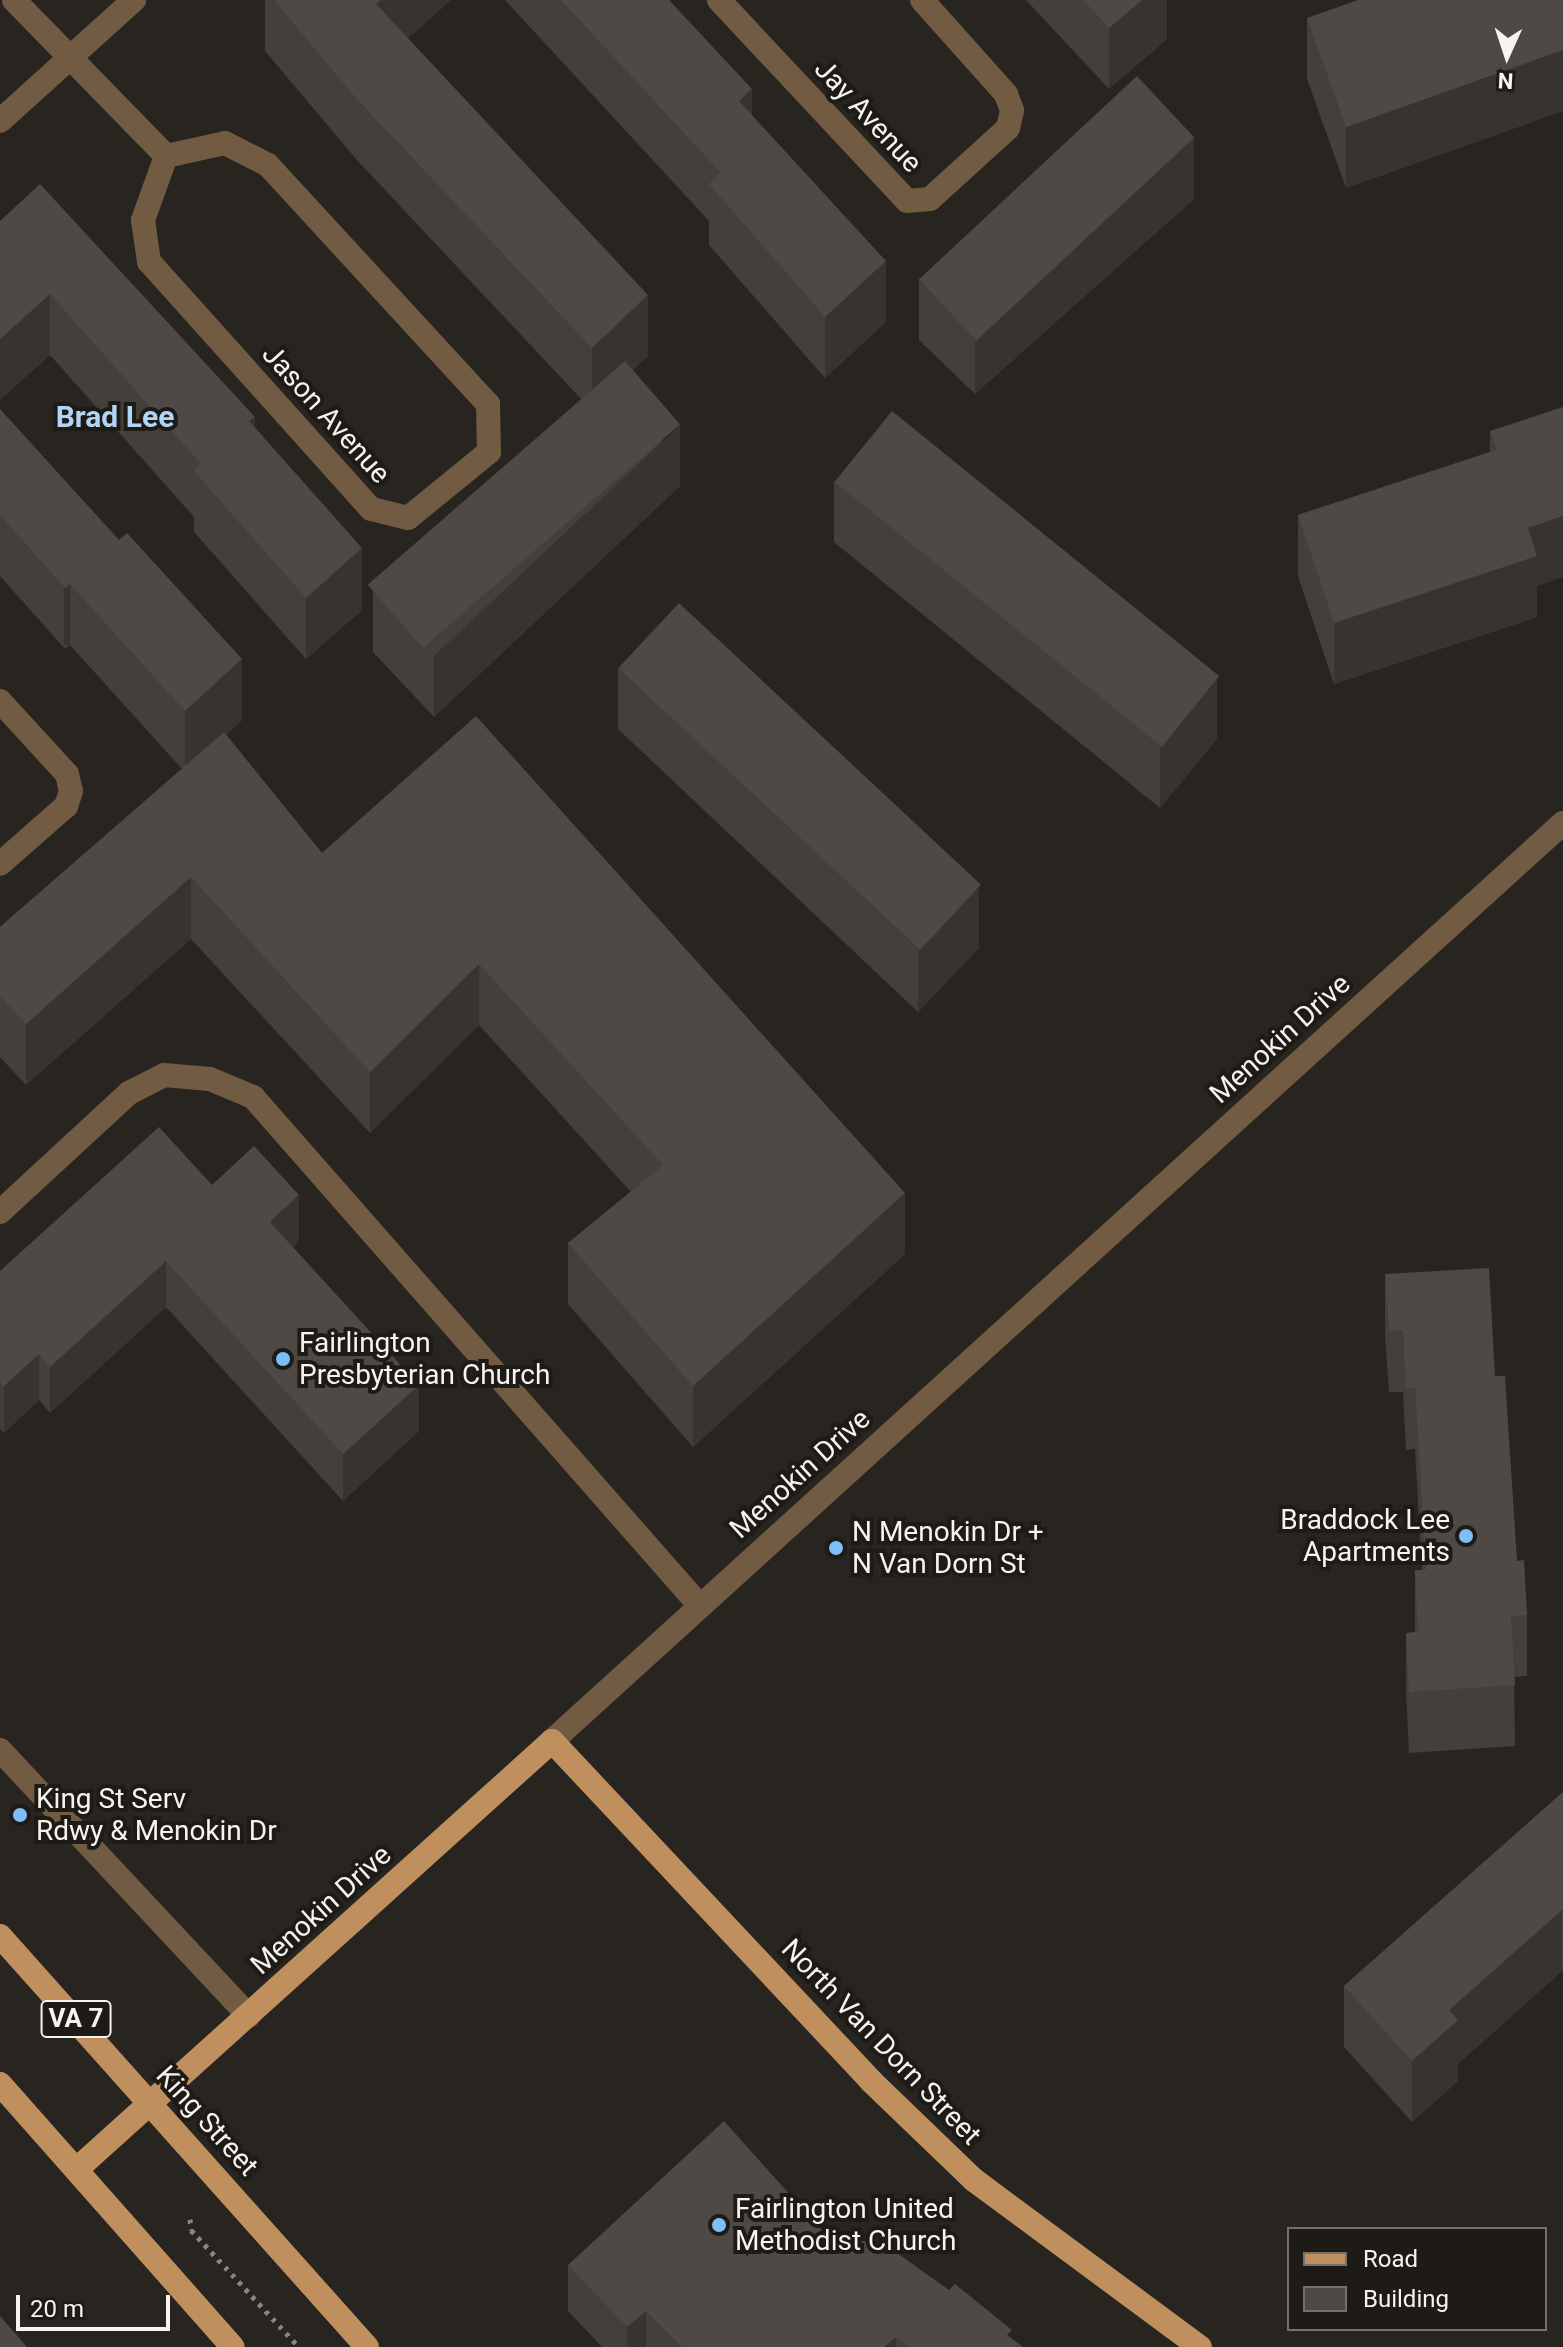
<!DOCTYPE html>
<style>
body{margin:0}
#map{position:relative;width:1563px;height:2347px;overflow:hidden;background:#28241f;font-family:Roboto,sans-serif}
div>[style]{position:absolute}
.path>*{height:5px;margin-top:-2.5px;transform-origin:0;background:repeating-linear-gradient(90deg,#888581 0 4px,transparent 0 10px)}
.minor>*{height:24px;margin:-12px;padding:0 12px;transform-origin:12px;border-radius:12px;background:#715b43}
.major>*{height:24px;margin:-12px;padding:0 12px;transform-origin:12px;border-radius:12px;background:#bf905d}
.wall>*{inset:0;background:#433f3a}
.shaded-wall>*{inset:0;background:#373330;transform-origin:0 0}
.building>*{inset:0;background:#4e4944;transform-origin:0 0}
.dots>*{width:22px;height:22px;translate:-50% -50%;box-sizing:border-box;border:4px solid #1e1a16;border-radius:50%}
span{translate:-50% -50%;white-space:nowrap;text-align:center;line-height:1.15;-webkit-text-stroke:8px #1e1a16;paint-order:stroke}
.shield-label span{padding:2px 6px;background:#1e1a16;border:2px solid;border-radius:6px;-webkit-text-stroke-width:0}
.shield-label{font-size:26px;color:#f6f3f0;font-weight:700}
.street-label{font-size:28px;color:#f6f3f0}
.poi-label{font-size:28px;color:#f6f3f0}
.left{translate:0 -50%;text-align:left}
.right{translate:-100% -50%;text-align:right}
.neighbourhood-label{font-size:30px;color:#b2d5f7;font-weight:700}
.legend{position:absolute;left:1287px;top:2227px;width:260px;height:104px;box-sizing:border-box;background:#1e1a16;border:2px solid #74716d;margin:0;padding:10px 14px;list-style:none;font-size:24px;color:#f6f3f0}
.legend li{display:flex;align-items:center;gap:16px;height:40px}
.legend b{width:40px;border:2px solid #74716d}
.north{position:absolute;left:1467px;top:16px;width:80px;height:80px;-webkit-text-stroke:6px #1e1a16;paint-order:stroke;rotate:183deg;font-size:22px;font-weight:700;line-height:32px;text-align:center;color:#f6f3f0}
.north::after{content:'';display:block;margin:auto;width:28px;height:36px;background:#f6f3f0;clip-path:polygon(50% 0,100% 100%,50% 72%,0 100%)}
.scale{position:absolute;left:16px;top:2295px;width:154px;height:36px;box-sizing:border-box;border:4px solid #f6f3f0;border-top:0;padding-left:10px;font-size:24px;line-height:28px;white-space:nowrap;color:#f6f3f0;-webkit-text-stroke:6px #1e1a16;paint-order:stroke}
</style>
<div id="map">
<div class="path">
<i style="left:190px;top:2219px;width:11px;rotate:85deg"></i>
<i style="left:191px;top:2230px;width:159px;rotate:47.3deg"></i>
</div>
<div class="minor">
<i style="left:14px;top:0;width:218px;rotate:45.7deg"></i>
<i style="left:719px;top:0;width:275px;rotate:46.9deg"></i>
<i style="left:907px;top:201px;width:23px;rotate:-5deg"></i>
<i style="left:930px;top:199px;width:105px;rotate:-42.3deg"></i>
<i style="left:1008px;top:128px;width:18px;rotate:-77deg"></i>
<i style="left:1012px;top:110px;width:17px;rotate:-111deg"></i>
<i style="left:1006px;top:94px;width:126px;rotate:-131.8deg"></i>
<i style="left:0;top:121px;width:181px;rotate:-42.1deg"></i>
<i style="left:225px;top:143px;width:48px;rotate:27.1deg"></i>
<i style="left:268px;top:165px;width:325px;rotate:47.4deg"></i>
<i style="left:488px;top:404px;width:48px;rotate:88.8deg"></i>
<i style="left:489px;top:452px;width:104px;rotate:140.8deg"></i>
<i style="left:408px;top:518px;width:38px;rotate:-166deg"></i>
<i style="left:371px;top:509px;width:332px;rotate:-131.9deg"></i>
<i style="left:149px;top:262px;width:42px;rotate:-98.1deg"></i>
<i style="left:143px;top:220px;width:68px;rotate:-70.2deg"></i>
<i style="left:166px;top:156px;width:60px;rotate:-12.4deg"></i>
<i style="left:0;top:701px;width:99px;rotate:47.5deg"></i>
<i style="left:67px;top:774px;width:17px;rotate:77deg"></i>
<i style="left:71px;top:791px;width:16px;rotate:108deg"></i>
<i style="left:66px;top:806px;width:88px;rotate:138.7deg"></i>
<i style="left:0;top:1212px;width:176px;rotate:-42.7deg"></i>
<i style="left:129px;top:1093px;width:39px;rotate:-27deg"></i>
<i style="left:164px;top:1075px;width:46px;rotate:5deg"></i>
<i style="left:210px;top:1079px;width:47px;rotate:22.7deg"></i>
<i style="left:253px;top:1097px;width:677px;rotate:48.71deg"></i>
<i style="left:552px;top:1741px;width:1366px;rotate:-42.24deg"></i>
<i style="left:0;top:1750px;width:364px;rotate:46.9deg"></i>
</div>
<div class="major">
<i style="left:0;top:1936px;width:551px;rotate:48.24deg"></i>
<i style="left:0;top:2084px;width:351px;rotate:48.5deg"></i>
<i style="left:77px;top:2169px;width:639px;rotate:-42.02deg"></i>
<i style="left:552px;top:1741px;width:466px;rotate:46.8deg"></i>
<i style="left:871px;top:2081px;width:143px;rotate:43.9deg"></i>
<i style="left:974px;top:2180px;width:281px;rotate:36.5deg"></i>
</div>
<div class="wall">
<i style="clip-path:polygon(265px 0,451px 0,408px 38px,648px 356px,633px 370px,680px 486px,434px 717px,373px 652px,373px 591px,582px 400px,356px 159px,265px 51px)"></i>
<i style="clip-path:polygon(505px 0,669px 0,752px 115px,886px 322px,825px 378px,709px 245px,709px 221px)"></i>
<i style="clip-path:polygon(1026px 0,1167px 0,1167px 39px,1109px 89px)"></i>
<i style="clip-path:polygon(1563px 0,1563px 111px,1346px 188px,1307px 79px,1307px 18px)"></i>
<i style="clip-path:polygon(1194px 199px,975px 394px,919px 340px,919px 279px)"></i>
<i style="clip-path:polygon(0 221px,255px 428px,362px 610px,306px 659px,194px 532px,194px 517px,50px 355px,0 400px)"></i>
<i style="clip-path:polygon(0 409px,242px 720px,226px 735px,322px 853px,905px 1254px,693px 1447px,568px 1304px,568px 1243px,631px 1192px,479px 1025px,370px 1133px,191px 939px,26px 1085px,0 1057px,0 927px,182px 769px,70px 645px,65px 649px,0 576px)"></i>
<i style="clip-path:polygon(1490px 431px,1537px 586px,1537px 617px,1334px 684px,1298px 576px,1298px 515px,1490px 452px)"></i>
<i style="clip-path:polygon(834px 481px,1217px 739px,1160px 808px,834px 542px)"></i>
<i style="clip-path:polygon(618px 668px,979px 948px,918px 1012px,618px 729px)"></i>
<i style="clip-path:polygon(212px 1185px,299px 1241px,293px 1247px,419px 1431px,343px 1501px,166px 1307px,50px 1413px,39px 1400px,4px 1433px,0 1429px,0 1271px)"></i>
<i style="clip-path:polygon(1385px 1274px,1495px 1376px,1517px 1561px,1527px 1615px,1527px 1676px,1514px 1677px,1515px 1746px,1409px 1753px,1406px 1694px,1406px 1633px,1415px 1632px,1415px 1570px,1422px 1570px,1415px 1449px,1406px 1450px,1403px 1392px,1389px 1392px,1385px 1335px)"></i>
<i style="clip-path:polygon(1563px 1792px,1563px 1973px,1562px 1971px,1458px 2064px,1458px 2081px,1412px 2122px,1344px 2047px,1344px 1986px)"></i>
<i style="clip-path:polygon(843px 2254px,1012px 2339px,1023px 2347px,602px 2347px,568px 2311px,568px 2265px)"></i>
</div>
<div class="shaded-wall">
<i style="clip-path:polygon(381px 0,451px 0,376px 65px,376px 4px)"></i>
<i style="clip-path:polygon(1142px 0,1167px 0,1167px 39px,1109px 89px,1109px 28px)"></i>
<i style="clip-path:polygon(1563px 50px,1563px 111px,1346px 188px,1346px 127px)"></i>
<i style="clip-path:polygon(752px 89px,752px 151px,739px 101px)"></i>
<i style="clip-path:polygon(1194px 138px,1194px 199px,975px 394px,975px 333px)"></i>
<i style="clip-path:polygon(886px 261px,886px 322px,825px 378px,825px 317px)"></i>
<i style="clip-path:polygon(50px 294px,50px 355px,0 400px,0 339px)"></i>
<i style="clip-path:polygon(648px 295px,648px 356px,592px 409px,592px 348px)"></i>
<i style="clip-path:polygon(255px 417px,255px 478px,249px 421px)"></i>
<i style="clip-path:polygon(680px 425px,680px 486px,434px 717px,434px 656px)"></i>
<i style="clip-path:polygon(1563px 516px,1563px 577px,1537px 586px,1537px 617px,1334px 684px,1334px 623px,1528px 528px)"></i>
<i style="clip-path:polygon(362px 548px,362px 610px,306px 659px,306px 598px)"></i>
<i style="left:70px;top:584px;width:61px;height:6px;rotate:90deg"></i>
<i style="clip-path:polygon(242px 659px,242px 720px,185px 772px,185px 711px)"></i>
<i style="clip-path:polygon(1217px 678px,1217px 739px,1160px 808px,1160px 747px)"></i>
<i style="clip-path:polygon(191px 877px,191px 939px,26px 1085px,26px 1024px)"></i>
<i style="clip-path:polygon(979px 887px,979px 948px,918px 1012px,918px 951px)"></i>
<i style="clip-path:polygon(479px 964px,479px 1025px,370px 1133px,370px 1072px)"></i>
<i style="clip-path:polygon(905px 1193px,905px 1254px,693px 1447px,693px 1386px)"></i>
<i style="clip-path:polygon(299px 1195px,299px 1241px,270px 1268px,270px 1222px)"></i>
<i style="clip-path:polygon(166px 1261px,166px 1307px,50px 1413px,50px 1367px)"></i>
<i style="clip-path:polygon(39px 1354px,39px 1400px,4px 1433px,4px 1386px)"></i>
<i style="clip-path:polygon(419px 1385px,419px 1431px,343px 1501px,343px 1454px)"></i>
<i style="clip-path:polygon(1562px 1910px,1562px 1971px,1458px 2064px,1458px 2081px,1412px 2122px,1412px 2061px,1449px 2010px)"></i>
<i style="clip-path:polygon(646px 2311px,646px 2347px,627px 2347px,627px 2327px)"></i>
<i style="clip-path:polygon(896px 2337px,896px 2347px,884px 2347px)"></i>
</div>
<div class="building">
<i style="clip-path:polygon(274px 0,381px 0,376px 4px,648px 295px,592px 348px,356px 98px)"></i>
<i style="clip-path:polygon(561px 0,669px 0,752px 89px,739px 101px,886px 261px,825px 317px,709px 184px,721px 173px)"></i>
<i style="clip-path:polygon(1083px 0,1142px 0,1109px 28px)"></i>
<i style="clip-path:polygon(1358px 0,1563px 0,1563px 50px,1346px 127px,1307px 18px)"></i>
<i style="left:1137px;top:76px;width:84px;height:298px;rotate:47deg"></i>
<i style="clip-path:polygon(40px 184px,255px 417px,249px 421px,362px 548px,306px 598px,194px 471px,201px 464px,50px 294px,0 339px,0 221px)"></i>
<i style="left:625px;top:361px;width:84px;height:341px;rotate:49deg"></i>
<i style="clip-path:polygon(1563px 407px,1563px 516px,1528px 528px,1537px 556px,1334px 623px,1298px 515px,1496px 450px,1490px 431px)"></i>
<i style="clip-path:polygon(0 409px,119px 540px,127px 533px,242px 659px,185px 711px,70px 584px,65px 588px,0 515px)"></i>
<i style="left:892px;top:411px;width:421px;height:91px;rotate:39deg"></i>
<i style="left:679px;top:603px;width:413px;height:89px;rotate:43deg"></i>
<i style="clip-path:polygon(476px 716px,905px 1193px,693px 1386px,568px 1243px,663px 1165px,479px 964px,370px 1072px,191px 877px,26px 1024px,0 996px,0 927px,224px 732px,322px 853px)"></i>
<i style="clip-path:polygon(159px 1127px,212px 1185px,254px 1146px,299px 1195px,270px 1222px,419px 1385px,343px 1454px,166px 1261px,50px 1367px,39px 1354px,4px 1386px,0 1383px,0 1271px)"></i>
<i style="clip-path:polygon(1489px 1268px,1495px 1376px,1505px 1376px,1517px 1561px,1524px 1560px,1527px 1615px,1511px 1616px,1515px 1685px,1409px 1692px,1406px 1633px,1418px 1632px,1415px 1570px,1426px 1570px,1415px 1388px,1406px 1389px,1403px 1330px,1389px 1331px,1385px 1274px)"></i>
<i style="clip-path:polygon(1563px 1792px,1563px 1912px,1562px 1910px,1449px 2010px,1458px 2020px,1412px 2061px,1344px 1986px)"></i>
<i style="clip-path:polygon(724px 2121px,843px 2254px,857px 2236px,879px 2251px,883px 2243px,949px 2290px,955px 2284px,1012px 2330px,1007px 2335px,1023px 2347px,909px 2347px,896px 2337px,884px 2347px,682px 2347px,646px 2311px,627px 2327px,568px 2265px)"></i>
<i style="clip-path:polygon(0 2316px,27px 2347px,0 2347px)"></i>
</div>
<div class="dots">
<i style="left:283px;top:1359px;background:#7dbef9"></i>
<i style="left:1466px;top:1536px;background:#7dbef9"></i>
<i style="left:836px;top:1548px;background:#7dbef9"></i>
<i style="left:20px;top:1815px;background:#7dbef9"></i>
<i style="left:719px;top:2225px;background:#7dbef9"></i>
</div>
<div class="shield-label">
<span style="left:76px;top:2019px">VA 7</span>
</div>
<div class="street-label">
<span style="left:868px;top:116px;rotate:47deg">Jay Avenue</span>
<span style="left:326px;top:414px;rotate:48deg">Jason Avenue</span>
<span style="left:1280px;top:1039px;rotate:-42deg">Menokin Drive</span>
<span style="left:800px;top:1474px;rotate:-42deg">Menokin Drive</span>
<span style="left:321px;top:1910px;rotate:-42deg">Menokin Drive</span>
<span style="left:881px;top:2042px;rotate:46deg">North Van Dorn Street</span>
<span style="left:207px;top:2121px;rotate:48deg">King Street</span>
</div>
<div class="poi-label">
<span class="left" style="left:299px;top:1359px">Fairlington<br>Presbyterian Church</span>
<span class="right" style="left:1450px;top:1536px">Braddock Lee<br>Apartments</span>
<span class="left" style="left:852px;top:1548px">N Menokin Dr +<br>N Van Dorn St</span>
<span class="left" style="left:36px;top:1815px">King St Serv<br>Rdwy &amp; Menokin Dr</span>
<span class="left" style="left:735px;top:2225px">Fairlington United<br>Methodist Church</span>
</div>
<div class="neighbourhood-label">
<span style="left:115px;top:417px">Brad Lee</span>
</div>
<ul class="legend">
<li><b style="height:10px;background:#bf905d"></b>Road</li>
<li><b style="height:22px;background:#4e4944"></b>Building</li>
</ul>
<div class="north">N</div>
<div class="scale">20 m</div>
</div>
